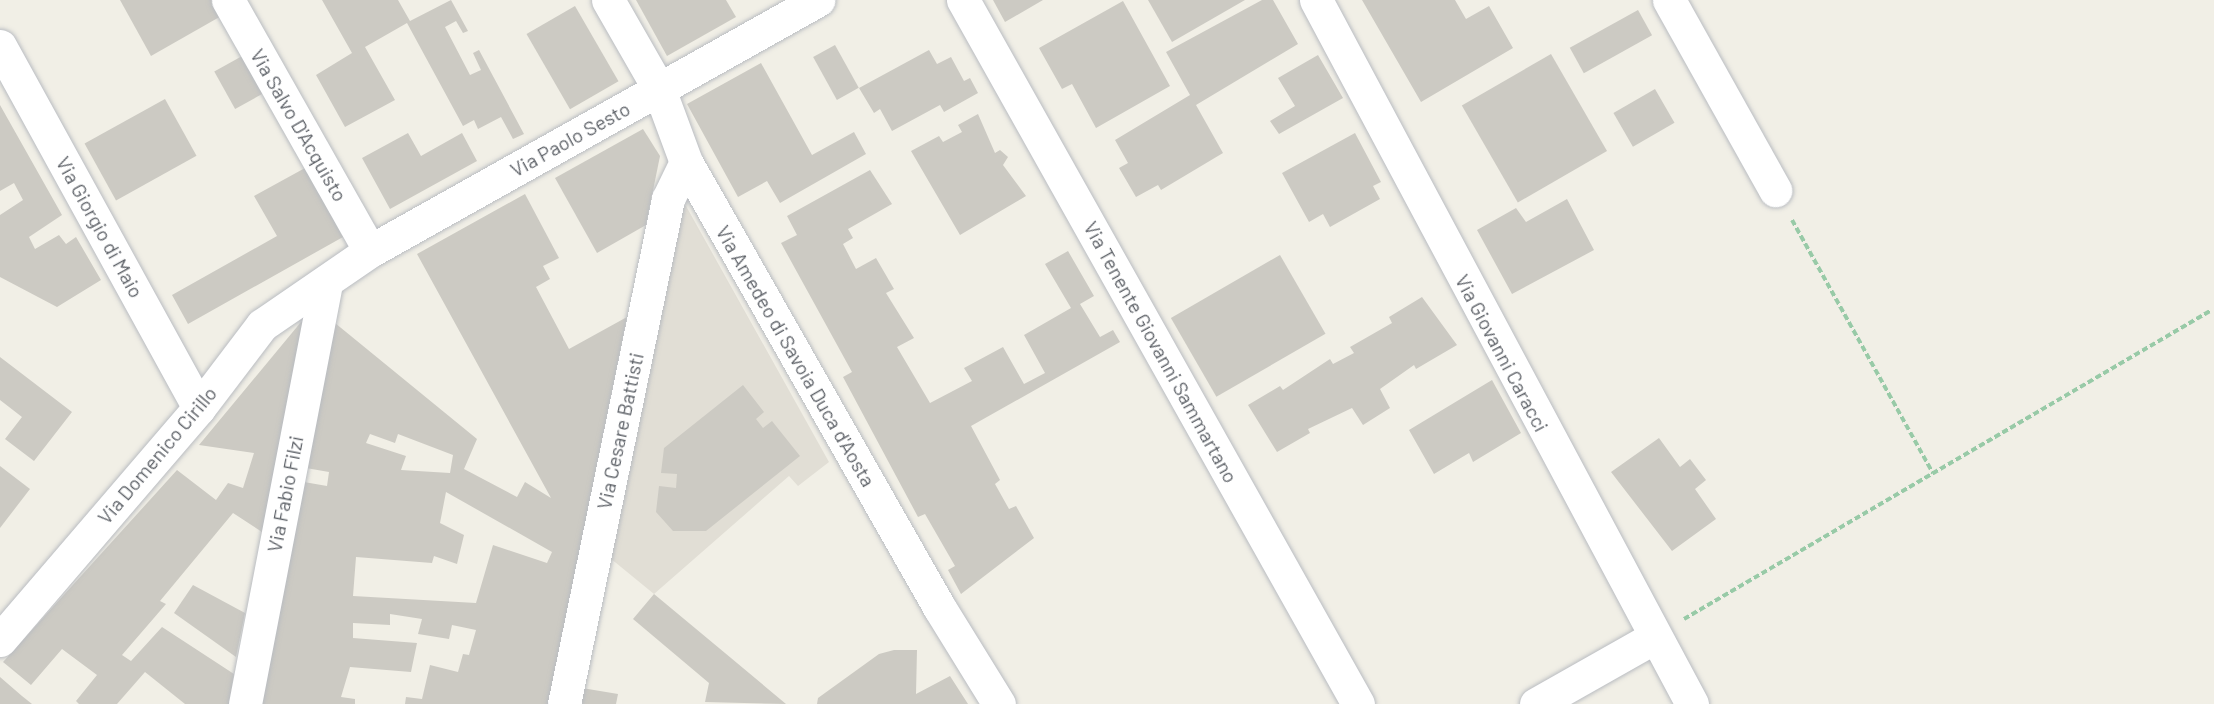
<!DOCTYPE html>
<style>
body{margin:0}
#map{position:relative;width:2214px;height:704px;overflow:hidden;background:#f1efe6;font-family:Barlow,sans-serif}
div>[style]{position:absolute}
.education>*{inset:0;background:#e1ded5}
.building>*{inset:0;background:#cccac3;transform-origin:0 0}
.path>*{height:4px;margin-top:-2px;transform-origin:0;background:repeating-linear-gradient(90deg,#98caa7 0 6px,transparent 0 9px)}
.roads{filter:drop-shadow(0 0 2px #b9bcc1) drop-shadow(0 0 2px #b9bcc1)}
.minor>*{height:33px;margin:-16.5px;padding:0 16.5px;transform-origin:16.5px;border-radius:16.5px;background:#fff}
span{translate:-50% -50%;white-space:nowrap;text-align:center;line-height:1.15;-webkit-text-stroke:5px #fff;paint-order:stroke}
.street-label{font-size:20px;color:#5e6268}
</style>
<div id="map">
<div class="education">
<i style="clip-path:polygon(682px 206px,686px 206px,829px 462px,798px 486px,789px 476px,654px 594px,610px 558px)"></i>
</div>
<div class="building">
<i style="clip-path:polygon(120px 0,214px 0,223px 15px,151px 56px)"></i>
<i style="clip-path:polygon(322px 0,398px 0,410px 21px,451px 0,468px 31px,463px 33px,456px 21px,445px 27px,470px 75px,481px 70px,473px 53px,479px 50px,524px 134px,513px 139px,501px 117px,478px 129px,474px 120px,463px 126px,407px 23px,365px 47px,395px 100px,345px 127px,316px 75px,352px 53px)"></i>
<i style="clip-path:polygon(636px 0,726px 0,736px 17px,667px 56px)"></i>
<i style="clip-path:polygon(993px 0,1043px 0,1005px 22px)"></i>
<i style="clip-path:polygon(1148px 0,1245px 0,1172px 42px)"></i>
<i style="clip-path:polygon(1262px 0,1273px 0,1298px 44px,1196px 105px,1223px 153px,1161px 190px,1158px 185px,1136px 197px,1119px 168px,1128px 163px,1115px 140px,1190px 95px,1166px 52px)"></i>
<i style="clip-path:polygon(1362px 0,1455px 0,1466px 19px,1489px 6px,1513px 48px,1421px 102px)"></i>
<i style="clip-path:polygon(1123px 1px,1170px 86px,1096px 128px,1072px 84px,1062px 89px,1039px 48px)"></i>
<i style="left:575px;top:6px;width:87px;height:56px;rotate:60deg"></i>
<i style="left:1638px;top:10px;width:29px;height:78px;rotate:61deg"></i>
<i style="left:835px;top:45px;width:49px;height:25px;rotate:61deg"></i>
<i style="clip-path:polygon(929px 50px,937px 64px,951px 57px,964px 81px,970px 78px,978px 93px,944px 112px,940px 105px,892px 131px,880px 109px,874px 113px,859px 88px)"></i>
<i style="left:1551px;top:54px;width:112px;height:103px;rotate:60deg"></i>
<i style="left:244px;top:55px;width:43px;height:34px;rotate:61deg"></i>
<i style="clip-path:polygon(1318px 55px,1343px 98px,1279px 134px,1270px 121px,1295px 106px,1278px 78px)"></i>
<i style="clip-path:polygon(761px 63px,812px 155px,854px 132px,866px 154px,780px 203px,767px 181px,738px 197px,687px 104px)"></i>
<i style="left:1655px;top:89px;width:39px;height:48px;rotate:60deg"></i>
<i style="left:165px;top:99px;width:65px;height:92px;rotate:61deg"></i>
<i style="clip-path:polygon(0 105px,62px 215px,29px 237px,35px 249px,59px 235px,66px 244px,76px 237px,101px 280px,57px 307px,0 277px,0 215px,23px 200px,14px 183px,0 191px)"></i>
<i style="clip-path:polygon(978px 114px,995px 153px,1000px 150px,1008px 157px,1003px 165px,1026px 196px,960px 235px,911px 151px,939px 136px,943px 142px,962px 132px,958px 125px)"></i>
<i style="clip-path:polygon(643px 129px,660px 156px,646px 225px,597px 253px,555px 178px)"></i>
<i style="clip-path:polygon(408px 133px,421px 156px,462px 133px,477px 161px,390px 209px,362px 158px)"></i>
<i style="clip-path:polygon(1355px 133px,1381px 182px,1373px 186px,1380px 199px,1330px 227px,1323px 214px,1309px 222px,1282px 173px)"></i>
<i style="clip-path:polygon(305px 168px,343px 237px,188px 324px,172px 295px,277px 236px,254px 196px)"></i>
<i style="clip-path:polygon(870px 170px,892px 204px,848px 229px,853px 238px,843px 244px,856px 269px,876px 258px,894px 289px,886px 293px,914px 338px,897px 347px,930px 403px,972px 381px,964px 368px,1003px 347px,1024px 384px,1045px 373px,1024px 335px,1071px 308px,1045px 264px,1068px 251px,1094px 296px,1080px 304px,1100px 337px,1113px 330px,1120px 342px,971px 426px,1000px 480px,995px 484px,1009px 509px,1016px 506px,1034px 538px,961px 594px,948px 570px,955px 566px,925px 514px,918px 517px,843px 377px,852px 372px,781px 243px,797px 235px,787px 216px)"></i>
<i style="clip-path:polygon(evenodd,525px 194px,559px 258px,543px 266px,550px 279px,536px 287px,569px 349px,627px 317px,549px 704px,405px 704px,406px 697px,422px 699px,430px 665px,458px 672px,463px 654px,469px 655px,476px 630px,452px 625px,449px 639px,418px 634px,422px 619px,390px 614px,390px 625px,353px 623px,353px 638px,417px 643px,411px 672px,350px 667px,341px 697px,355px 699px,355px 704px,259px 704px,304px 482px,327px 486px,329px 472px,306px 468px,335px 323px,477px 439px,464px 469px,517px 497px,525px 482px,551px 498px,417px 254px,525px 194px,370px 434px,395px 443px,398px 434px,453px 455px,450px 473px,401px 470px,406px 456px,366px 443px,370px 434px,525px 194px,446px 492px,552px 552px,547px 563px,493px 545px,476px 603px,353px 596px,356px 557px,432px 563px,434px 556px,457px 564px,464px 535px,440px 523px,446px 492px)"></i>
<i style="clip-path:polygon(1567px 199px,1594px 250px,1512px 294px,1477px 230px,1516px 208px,1526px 222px)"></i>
<i style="left:1280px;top:255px;width:91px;height:126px;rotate:60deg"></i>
<i style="clip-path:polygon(1422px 297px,1457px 345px,1416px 369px,1414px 365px,1380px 389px,1390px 408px,1363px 425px,1352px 408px,1308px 429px,1310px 433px,1277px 452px,1248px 405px,1280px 386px,1283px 390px,1330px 359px,1333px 364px,1354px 353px,1350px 347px,1392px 323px,1389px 317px)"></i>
<i style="clip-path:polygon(301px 322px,306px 322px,262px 532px,233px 513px,160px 601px,166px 604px,122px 655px,131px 661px,162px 627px,234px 674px,229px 704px,185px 704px,145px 672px,117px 704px,79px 704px,76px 701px,97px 675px,62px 649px,31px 685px,3px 662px,177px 470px,216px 500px,228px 483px,243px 488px,254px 453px,199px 445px)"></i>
<i style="clip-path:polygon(0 357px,72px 412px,34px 461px,5px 439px,22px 417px,0 400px)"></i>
<i style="clip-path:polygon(1492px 380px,1521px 433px,1473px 462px,1469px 453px,1434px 474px,1409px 430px)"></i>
<i style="clip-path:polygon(743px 385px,764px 412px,756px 419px,763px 428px,772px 421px,800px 456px,706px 531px,673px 531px,656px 512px,659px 486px,676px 488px,677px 474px,661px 473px,664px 448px)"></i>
<i style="clip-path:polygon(1659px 438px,1680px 467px,1690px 459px,1706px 480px,1695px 489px,1716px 519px,1672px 551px,1611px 472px)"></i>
<i style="clip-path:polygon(0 466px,30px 489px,0 528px)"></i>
<i style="clip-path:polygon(193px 585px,245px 613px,236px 657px,174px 613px)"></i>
<i style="clip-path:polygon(654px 594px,731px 658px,786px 704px,705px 702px,709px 683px,633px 619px)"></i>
<i style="clip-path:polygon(894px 650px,917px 650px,916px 694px,950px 676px,968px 704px,817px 704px,818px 698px,879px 654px)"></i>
<i style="clip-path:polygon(0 677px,22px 696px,32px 704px,0 704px)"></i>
<i style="clip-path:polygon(582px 688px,618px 694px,616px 704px,579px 704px)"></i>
</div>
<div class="path">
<i style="left:1792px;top:220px;width:290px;rotate:60.9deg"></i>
<i style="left:1684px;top:619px;width:610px;rotate:-30.35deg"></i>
</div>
<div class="roads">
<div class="minor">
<i style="left:228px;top:0;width:288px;rotate:60.5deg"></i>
<i style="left:608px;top:0;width:103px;rotate:60.2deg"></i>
<i style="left:659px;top:89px;width:78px;rotate:69.7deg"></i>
<i style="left:686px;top:162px;width:512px;rotate:60.38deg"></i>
<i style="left:939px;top:607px;width:114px;rotate:58.3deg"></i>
<i style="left:963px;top:0;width:807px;rotate:60.7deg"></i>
<i style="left:1316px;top:0;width:798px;rotate:61.89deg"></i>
<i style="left:1669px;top:0;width:218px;rotate:60.8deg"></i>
<i style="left:0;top:46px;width:413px;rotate:61.2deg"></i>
<i style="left:0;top:640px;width:306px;rotate:-49.4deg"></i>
<i style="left:199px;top:408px;width:104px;rotate:-52.8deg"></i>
<i style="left:262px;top:325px;width:131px;rotate:-34.4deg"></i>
<i style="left:370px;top:251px;width:514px;rotate:-29.26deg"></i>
<i style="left:245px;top:704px;width:429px;rotate:-79.1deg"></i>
<i style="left:564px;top:704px;width:516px;rotate:-78.36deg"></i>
<i style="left:668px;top:199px;width:41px;rotate:-64.1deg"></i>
<i style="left:1536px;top:704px;width:137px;rotate:-29.4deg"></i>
</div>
</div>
<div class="street-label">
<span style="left:299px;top:125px;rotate:60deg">Via Salvo D'Acquisto</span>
<span style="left:570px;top:139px;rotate:-29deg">Via Paolo Sesto</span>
<span style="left:100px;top:227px;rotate:61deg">Via Giorgio di Maio</span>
<span style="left:1161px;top:352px;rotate:61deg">Via Tenente Giovanni Sammartano</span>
<span style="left:1502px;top:353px;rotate:62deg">Via Giovanni Caracci</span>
<span style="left:796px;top:356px;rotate:60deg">Via Amedeo di Savoia Duca d'Aosta</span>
<span style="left:620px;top:431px;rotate:-78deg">Via Cesare Battisti</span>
<span style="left:157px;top:455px;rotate:-50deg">Via Domenico Cirillo</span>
<span style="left:285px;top:494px;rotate:-79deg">Via Fabio Filzi</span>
</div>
</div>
